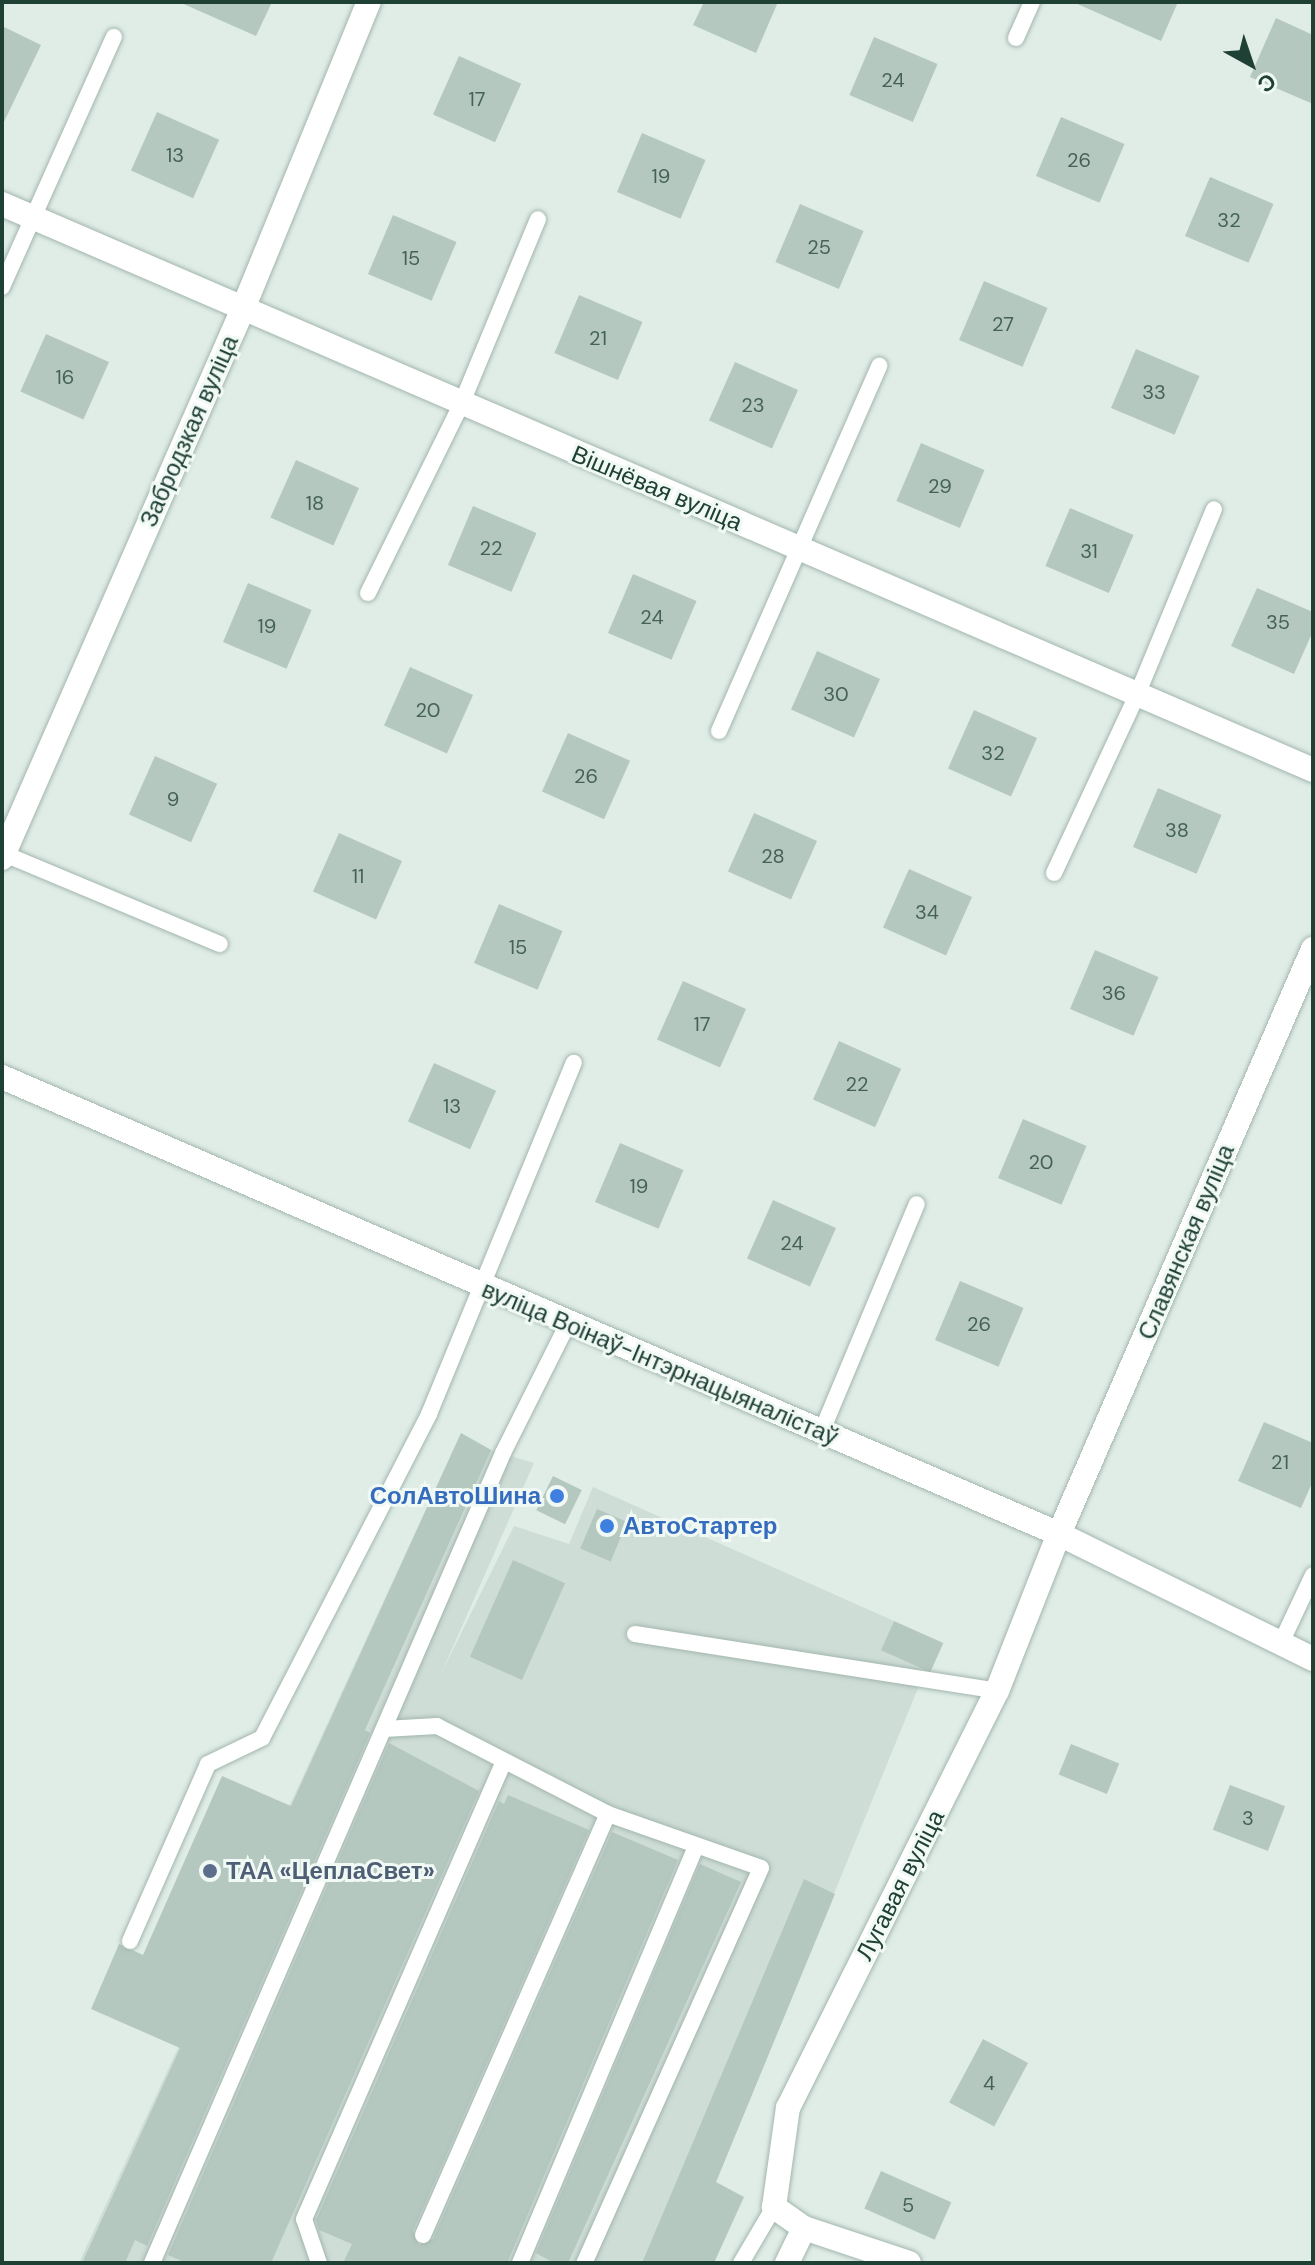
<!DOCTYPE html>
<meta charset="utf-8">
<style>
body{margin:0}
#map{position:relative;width:1315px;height:2265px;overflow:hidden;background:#e0ede7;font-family:"DM Sans",sans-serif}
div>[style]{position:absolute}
.built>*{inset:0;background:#ceddd6}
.building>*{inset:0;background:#b5c8c0;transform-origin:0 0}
.roads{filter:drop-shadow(0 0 2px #a2b6ae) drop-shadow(0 0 2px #a2b6ae)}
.lane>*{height:16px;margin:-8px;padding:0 8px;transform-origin:8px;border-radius:8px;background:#fff}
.street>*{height:24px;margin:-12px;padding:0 12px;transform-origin:12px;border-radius:12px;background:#fff}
.secondary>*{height:24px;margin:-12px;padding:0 12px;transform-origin:12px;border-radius:12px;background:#fff}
.dots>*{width:22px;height:22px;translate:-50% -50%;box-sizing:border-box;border:4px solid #f1f9f5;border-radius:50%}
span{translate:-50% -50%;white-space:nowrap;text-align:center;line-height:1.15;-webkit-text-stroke:6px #f1f9f5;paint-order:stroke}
.number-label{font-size:20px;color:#446258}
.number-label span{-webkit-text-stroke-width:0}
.street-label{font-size:24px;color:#1f4035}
.shop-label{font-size:24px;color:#366cbe;font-weight:700}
.right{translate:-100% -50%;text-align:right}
.left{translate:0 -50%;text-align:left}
.service-label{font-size:24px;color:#4e5e75;font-weight:700}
.frame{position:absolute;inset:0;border:4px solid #1f4035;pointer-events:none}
.north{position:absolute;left:1211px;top:24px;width:80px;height:80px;-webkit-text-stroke:6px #f1f9f5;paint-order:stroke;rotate:140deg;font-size:22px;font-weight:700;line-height:32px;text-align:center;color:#1f4035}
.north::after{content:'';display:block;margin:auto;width:28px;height:36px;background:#1f4035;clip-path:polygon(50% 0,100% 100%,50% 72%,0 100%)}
</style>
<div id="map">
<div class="built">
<i style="clip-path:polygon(461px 1433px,491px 1450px,534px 1463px,441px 1674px,514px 1526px,569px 1544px,593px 1487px,894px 1621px,882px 1650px,930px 1672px,921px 1681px,716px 2182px,714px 2263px,79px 2263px)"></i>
</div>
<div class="building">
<i style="clip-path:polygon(179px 2px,272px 2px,256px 36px)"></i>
<i style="clip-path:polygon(704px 2px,778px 2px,756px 53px,693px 25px)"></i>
<i style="clip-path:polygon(1073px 2px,1178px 2px,1161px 41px)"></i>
<i style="clip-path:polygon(1276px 18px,1313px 35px,1313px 104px,1250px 77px)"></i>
<i style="clip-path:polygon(2px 26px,41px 45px,2px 126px)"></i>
<i style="left:874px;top:37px;width:69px;height:63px;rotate:23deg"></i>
<i style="left:459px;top:56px;width:68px;height:64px;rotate:24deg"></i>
<i style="left:157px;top:112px;width:68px;height:64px;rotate:24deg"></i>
<i style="left:1061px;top:117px;width:69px;height:64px;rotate:23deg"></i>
<i style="left:642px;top:133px;width:69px;height:64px;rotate:23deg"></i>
<i style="left:1210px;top:177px;width:69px;height:64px;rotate:23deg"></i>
<i style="left:800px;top:204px;width:69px;height:63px;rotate:23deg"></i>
<i style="left:393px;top:215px;width:69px;height:64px;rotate:23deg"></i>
<i style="left:984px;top:281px;width:69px;height:64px;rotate:23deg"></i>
<i style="left:579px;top:295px;width:69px;height:63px;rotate:23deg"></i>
<i style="left:46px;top:334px;width:69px;height:63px;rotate:24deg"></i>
<i style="left:1136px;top:349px;width:69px;height:64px;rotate:23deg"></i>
<i style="left:735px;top:362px;width:69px;height:64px;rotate:24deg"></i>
<i style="left:921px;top:443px;width:69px;height:63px;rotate:23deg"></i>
<i style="left:296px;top:460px;width:69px;height:63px;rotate:24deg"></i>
<i style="left:473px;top:506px;width:69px;height:64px;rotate:23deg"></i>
<i style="left:1070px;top:508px;width:69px;height:63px;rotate:23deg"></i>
<i style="left:633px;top:574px;width:69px;height:64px;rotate:23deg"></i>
<i style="left:248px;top:583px;width:69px;height:64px;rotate:23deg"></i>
<i style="clip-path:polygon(1257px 588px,1313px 612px,1313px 631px,1294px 674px,1231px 646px)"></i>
<i style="left:817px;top:651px;width:69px;height:64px;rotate:24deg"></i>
<i style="left:410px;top:667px;width:69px;height:64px;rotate:24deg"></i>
<i style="left:974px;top:710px;width:69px;height:64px;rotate:24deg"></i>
<i style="left:568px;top:733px;width:68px;height:64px;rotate:24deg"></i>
<i style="left:155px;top:756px;width:68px;height:64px;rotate:24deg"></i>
<i style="left:1158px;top:788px;width:69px;height:64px;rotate:23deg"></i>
<i style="left:754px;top:813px;width:69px;height:64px;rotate:24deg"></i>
<i style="left:339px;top:833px;width:69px;height:64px;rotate:24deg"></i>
<i style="left:909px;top:869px;width:69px;height:64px;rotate:24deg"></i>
<i style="left:499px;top:904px;width:69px;height:64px;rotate:23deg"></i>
<i style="left:1095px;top:950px;width:69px;height:64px;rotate:23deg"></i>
<i style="left:683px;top:981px;width:69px;height:64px;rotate:24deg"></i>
<i style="left:839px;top:1041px;width:68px;height:64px;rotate:24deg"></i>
<i style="left:434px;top:1063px;width:68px;height:64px;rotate:24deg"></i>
<i style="left:1023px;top:1119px;width:69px;height:64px;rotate:23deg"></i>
<i style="left:620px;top:1143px;width:69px;height:64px;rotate:23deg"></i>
<i style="left:773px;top:1200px;width:69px;height:64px;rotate:24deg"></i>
<i style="left:960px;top:1281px;width:69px;height:64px;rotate:23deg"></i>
<i style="clip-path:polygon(1264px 1422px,1313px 1443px,1313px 1481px,1301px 1508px,1238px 1481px)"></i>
<i style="clip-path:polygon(461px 1433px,491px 1450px,365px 1730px,370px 1733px,147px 2246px,135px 2240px,125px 2263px,82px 2263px,180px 2048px,91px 2009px,119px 1944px,143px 1955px,222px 1776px,291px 1806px)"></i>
<i style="left:553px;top:1476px;width:32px;height:38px;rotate:26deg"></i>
<i style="left:597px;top:1509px;width:33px;height:43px;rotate:23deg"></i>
<i style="left:513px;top:1560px;width:57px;height:106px;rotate:24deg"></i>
<i style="left:894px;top:1621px;width:54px;height:32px;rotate:24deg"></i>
<i style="clip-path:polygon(389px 1743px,479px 1791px,271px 2263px,186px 2263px,168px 2255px)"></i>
<i style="left:1071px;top:1744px;width:52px;height:33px;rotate:22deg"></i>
<i style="left:1230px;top:1785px;width:59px;height:48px;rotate:21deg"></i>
<i style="clip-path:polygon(508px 1795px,589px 1830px,413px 2231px,419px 2245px,433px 2239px,612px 1832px,678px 1860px,507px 2263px,343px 2263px,352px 2244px,319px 2230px,316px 2220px,499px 1801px,504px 1804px)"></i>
<i style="clip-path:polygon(700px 1864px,741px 1882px,568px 2263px,554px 2263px,536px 2253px)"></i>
<i style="clip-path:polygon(804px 1879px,835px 1894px,716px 2182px,744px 2197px,714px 2263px,642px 2263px)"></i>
<i style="left:983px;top:2039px;width:51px;height:72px;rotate:28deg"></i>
<i style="left:881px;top:2171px;width:77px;height:41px;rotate:24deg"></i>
</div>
<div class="roads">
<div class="lane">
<i style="left:1016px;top:38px;width:39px;rotate:-66deg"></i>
<i style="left:2px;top:287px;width:274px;rotate:-65.9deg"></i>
<i style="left:368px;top:593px;width:210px;rotate:-63.7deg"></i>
<i style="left:461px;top:405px;width:201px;rotate:-67.5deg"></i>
<i style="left:719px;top:731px;width:399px;rotate:-66.3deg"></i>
<i style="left:2px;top:853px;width:236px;rotate:22.7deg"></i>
<i style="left:1054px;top:873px;width:196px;rotate:-65deg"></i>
<i style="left:1137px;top:695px;width:201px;rotate:-67.5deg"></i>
<i style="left:821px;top:1433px;width:248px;rotate:-67.3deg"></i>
<i style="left:635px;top:1634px;width:366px;rotate:8.9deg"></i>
<i style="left:1280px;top:1645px;width:77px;rotate:-64.8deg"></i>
<i style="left:384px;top:1729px;width:53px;rotate:-3.2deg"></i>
<i style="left:437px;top:1726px;width:192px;rotate:27.2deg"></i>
<i style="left:608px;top:1814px;width:162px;rotate:19.4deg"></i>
<i style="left:761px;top:1868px;width:433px;rotate:114.1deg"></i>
<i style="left:130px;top:1941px;width:193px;rotate:-66.2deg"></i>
<i style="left:208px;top:1764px;width:60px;rotate:-25.7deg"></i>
<i style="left:262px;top:1738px;width:365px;rotate:-62.7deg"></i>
<i style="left:429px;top:1414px;width:380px;rotate:-67.6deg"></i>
<i style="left:423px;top:2235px;width:460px;rotate:-66.3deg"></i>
<i style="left:152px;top:2263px;width:883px;rotate:-66.57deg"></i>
<i style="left:503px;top:1453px;width:145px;rotate:-63.4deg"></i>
<i style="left:319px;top:2263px;width:46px;rotate:-108.8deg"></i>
<i style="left:304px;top:2219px;width:497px;rotate:-66.4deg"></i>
<i style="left:520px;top:2263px;width:450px;rotate:-67.1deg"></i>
<i style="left:741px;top:2263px;width:65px;rotate:-59.5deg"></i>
</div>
<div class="street">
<i style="left:2px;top:204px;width:1428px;rotate:23.35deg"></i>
<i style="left:2px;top:858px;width:597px;rotate:-66.31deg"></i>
<i style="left:242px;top:311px;width:334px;rotate:-67.7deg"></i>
<i style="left:787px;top:2263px;width:39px;rotate:-64deg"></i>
<i style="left:909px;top:2263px;width:111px;rotate:-161.6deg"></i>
<i style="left:804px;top:2228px;width:37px;rotate:-145deg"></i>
<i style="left:774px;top:2207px;width:100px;rotate:-82deg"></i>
<i style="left:788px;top:2108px;width:466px;rotate:-63.4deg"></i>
<i style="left:997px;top:1691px;width:169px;rotate:-68.5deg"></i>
<i style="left:1059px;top:1534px;width:283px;rotate:26.2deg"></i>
</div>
<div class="secondary">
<i style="left:2px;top:1077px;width:1152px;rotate:23.38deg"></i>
<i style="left:1059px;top:1534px;width:638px;rotate:-66.53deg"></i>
</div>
</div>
<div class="dots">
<i style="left:557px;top:1496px;background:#3f7fe0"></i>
<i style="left:607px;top:1526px;background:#3f7fe0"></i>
<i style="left:210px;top:1871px;background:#5c6f8a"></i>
</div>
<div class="number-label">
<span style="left:893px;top:80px">24</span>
<span style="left:477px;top:99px">17</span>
<span style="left:175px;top:155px">13</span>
<span style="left:1079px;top:160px">26</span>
<span style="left:661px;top:176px">19</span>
<span style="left:1229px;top:220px">32</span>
<span style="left:819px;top:247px">25</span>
<span style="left:411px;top:258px">15</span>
<span style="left:1003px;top:324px">27</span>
<span style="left:598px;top:338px">21</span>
<span style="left:65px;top:377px">16</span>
<span style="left:1154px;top:392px">33</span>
<span style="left:753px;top:405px">23</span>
<span style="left:940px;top:486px">29</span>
<span style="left:315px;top:503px">18</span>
<span style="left:491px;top:548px">22</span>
<span style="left:1089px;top:551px">31</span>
<span style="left:652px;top:617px">24</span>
<span style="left:1278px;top:622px">35</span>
<span style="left:267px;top:626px">19</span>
<span style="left:836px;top:694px">30</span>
<span style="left:428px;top:710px">20</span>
<span style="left:993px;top:753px">32</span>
<span style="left:586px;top:776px">26</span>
<span style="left:173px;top:799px">9</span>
<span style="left:1177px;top:830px">38</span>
<span style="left:773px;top:856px">28</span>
<span style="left:358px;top:876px">11</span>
<span style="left:927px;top:912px">34</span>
<span style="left:518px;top:947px">15</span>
<span style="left:1114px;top:993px">36</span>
<span style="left:702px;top:1024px">17</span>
<span style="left:857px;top:1084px">22</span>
<span style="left:452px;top:1106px">13</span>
<span style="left:1041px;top:1162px">20</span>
<span style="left:639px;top:1186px">19</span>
<span style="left:792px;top:1243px">24</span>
<span style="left:979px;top:1324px">26</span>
<span style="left:1280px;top:1462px">21</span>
<span style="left:1248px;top:1818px">3</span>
<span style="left:989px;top:2083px">4</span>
<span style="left:908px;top:2205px">5</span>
</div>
<div class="street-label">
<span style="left:189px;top:431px;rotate:-66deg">Забродзкая вуліца</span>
<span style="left:657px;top:488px;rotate:23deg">Вішнёвая вуліца</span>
<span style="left:1186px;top:1242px;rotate:-67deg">Славянская вуліца</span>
<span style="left:660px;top:1363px;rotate:23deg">вуліца Воінаў-Інтэрнацыяналістаў</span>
<span style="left:900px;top:1885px;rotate:-63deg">Лугавая вуліца</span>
</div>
<div class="shop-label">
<span class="right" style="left:541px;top:1496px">СолАвтоШина</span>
<span class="left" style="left:623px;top:1526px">АвтоСтартер</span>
</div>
<div class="service-label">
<span class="left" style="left:226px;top:1871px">ТАА «ЦеплаСвет»</span>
</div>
<div class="frame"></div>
<div class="north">С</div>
</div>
